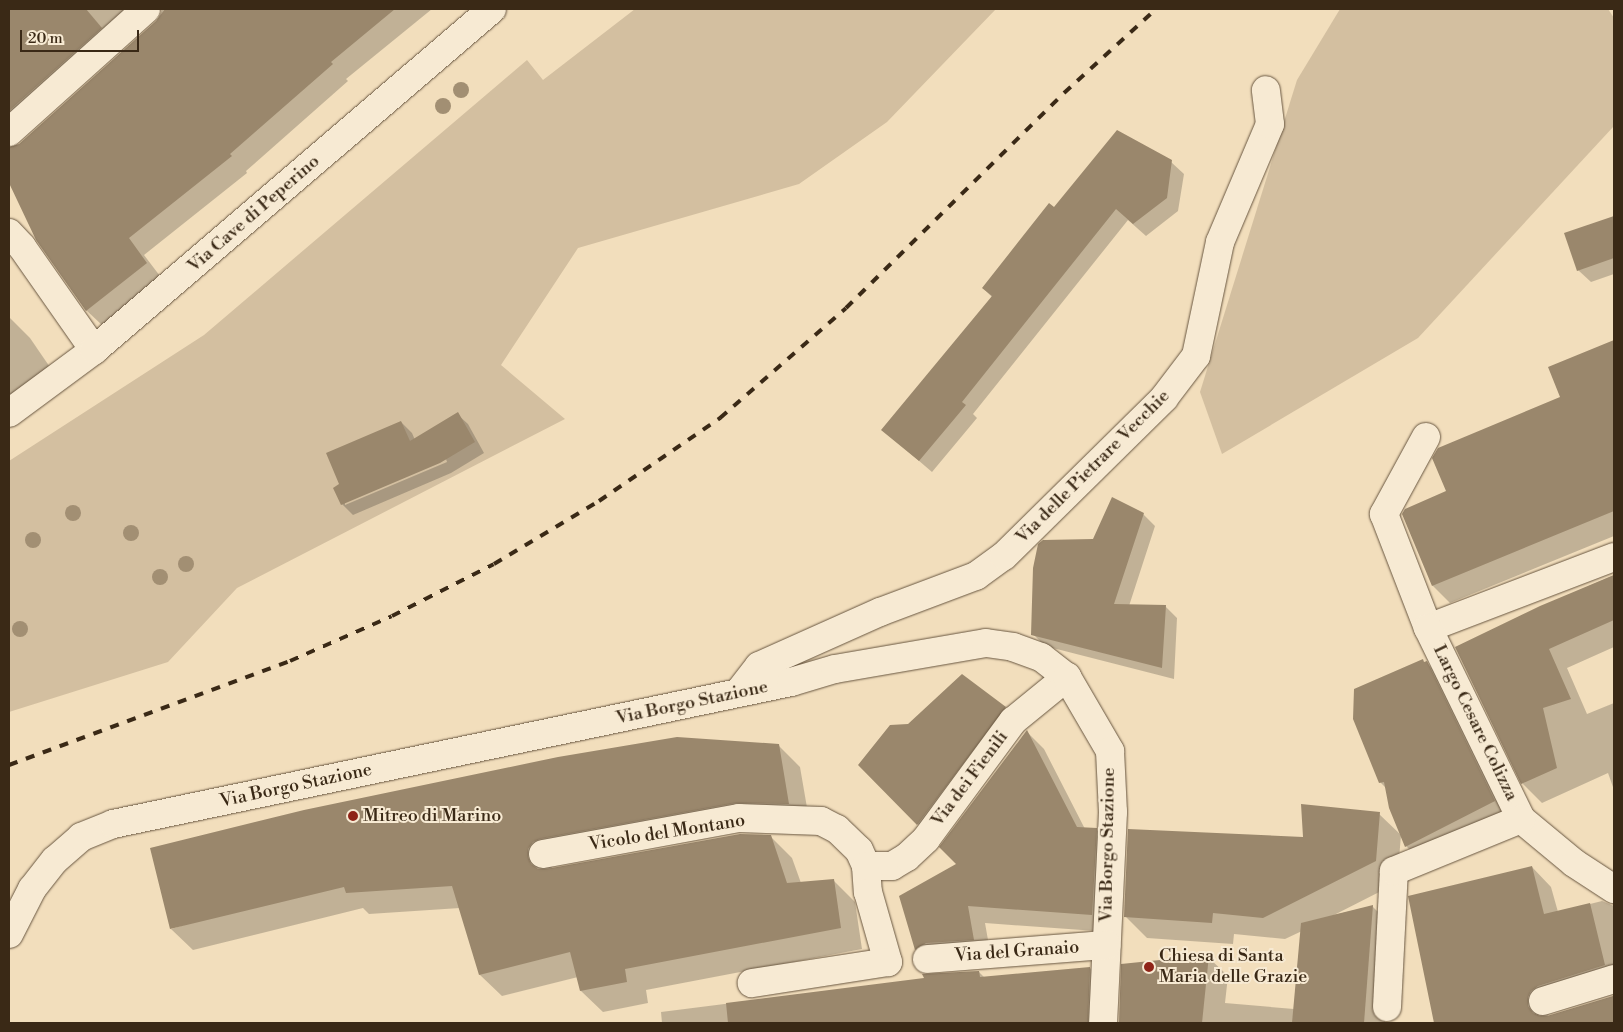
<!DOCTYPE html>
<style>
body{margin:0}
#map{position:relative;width:1623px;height:1032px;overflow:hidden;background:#f2debc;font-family:"Libre Bodoni",serif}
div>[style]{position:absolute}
.green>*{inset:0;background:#d3bfa0}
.shadow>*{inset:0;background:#0003}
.building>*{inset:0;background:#9a876c}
.roads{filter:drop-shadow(0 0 1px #685640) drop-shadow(0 0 1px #685640)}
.minor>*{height:28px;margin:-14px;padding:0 14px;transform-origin:14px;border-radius:14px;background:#f7ead3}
.rail>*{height:4px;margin-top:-2px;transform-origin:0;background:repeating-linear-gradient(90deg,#3a2916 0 9px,transparent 0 18px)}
.trees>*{width:16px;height:16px;margin:-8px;border-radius:50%;background:#a28f73}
.dots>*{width:14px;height:14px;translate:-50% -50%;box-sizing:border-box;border:2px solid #f7ead3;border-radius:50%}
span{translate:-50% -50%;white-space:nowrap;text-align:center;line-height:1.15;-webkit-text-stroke:4px #f7ead3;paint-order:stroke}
.street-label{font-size:18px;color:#3a2916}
.poi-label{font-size:18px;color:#3a2916}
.left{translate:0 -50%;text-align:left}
.frame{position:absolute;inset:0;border:10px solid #3a2916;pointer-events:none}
.scale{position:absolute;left:20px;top:30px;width:119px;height:22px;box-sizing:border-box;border:2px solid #3a2916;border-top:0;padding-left:6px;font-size:15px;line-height:18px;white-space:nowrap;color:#3a2916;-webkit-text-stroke:4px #f7ead3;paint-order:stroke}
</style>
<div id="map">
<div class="green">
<i style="clip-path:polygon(635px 9px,996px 9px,887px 122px,799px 184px,578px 248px,501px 365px,565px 419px,237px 588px,168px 662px,9px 712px,9px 461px,204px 335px,527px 60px,543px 80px)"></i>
<i style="clip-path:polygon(1340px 9px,1608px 9px,1614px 18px,1614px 126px,1418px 338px,1222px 454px,1200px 392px,1297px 80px)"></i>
</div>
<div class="shadow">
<i style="clip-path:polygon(evenodd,9px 9px,432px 9px,346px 79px,348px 81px,246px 171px,247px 173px,144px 255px,163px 280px,103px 326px,86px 310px,37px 239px,9px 180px,9px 9px,162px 10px,157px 21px,20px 145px,10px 148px,10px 143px,152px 14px,162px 10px)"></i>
<i style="clip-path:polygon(1171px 162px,1184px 174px,1178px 211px,1146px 236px,1128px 220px,973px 414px,977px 418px,932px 472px,883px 430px,993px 298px,983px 288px,1055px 209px)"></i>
<i style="clip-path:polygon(1614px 217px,1614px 274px,1591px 282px,1578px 270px,1566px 234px)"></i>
<i style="clip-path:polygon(9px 317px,30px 338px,56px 376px,9px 407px)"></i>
<i style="clip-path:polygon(1614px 342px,1614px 536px,1450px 603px,1433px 586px,1448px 492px,1562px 398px,1550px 368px)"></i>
<i style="clip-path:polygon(evenodd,457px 414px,468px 424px,484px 453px,451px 473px,353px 515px,342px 504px,340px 485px,401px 422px,412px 433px,415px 440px,457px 414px,446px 459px,447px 462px,345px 505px,345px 502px,446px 459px)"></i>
<i style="clip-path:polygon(1143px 514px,1155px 526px,1129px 606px,1165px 606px,1177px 618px,1174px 679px,1045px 646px,1033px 634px,1094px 540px)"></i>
<i style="clip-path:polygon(1614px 575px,1614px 647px,1567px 668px,1587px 714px,1614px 703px,1614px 790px,1608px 773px,1542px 803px,1522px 783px,1541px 607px)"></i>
<i style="clip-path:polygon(1426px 662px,1448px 684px,1516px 823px,1428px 868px,1406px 846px,1386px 788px,1380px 782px)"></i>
<i style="clip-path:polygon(1005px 708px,1022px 725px,935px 841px,859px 765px,908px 725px)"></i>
<i style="clip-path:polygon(1027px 732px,1044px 749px,1085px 829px,1096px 829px,1114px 847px,1110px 932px,985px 923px,991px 957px,934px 966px,916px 949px)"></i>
<i style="clip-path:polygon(778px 745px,800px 767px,810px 825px,758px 824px,555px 863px,550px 870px,770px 836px,792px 858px,801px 883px,833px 880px,855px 902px,862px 949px,646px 990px,648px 1003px,603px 1012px,581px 991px,578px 977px,502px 996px,480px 975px,460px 908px,369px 914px,363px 908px,193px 950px,171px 929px)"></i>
<i style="clip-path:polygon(1379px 814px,1401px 835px,1397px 883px,1334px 915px,1372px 906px,1392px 926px,1385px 1023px,1120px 1023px,1208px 957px,1228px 976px,1225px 1003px,1294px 1009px,1302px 931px,1285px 939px,1234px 934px,1233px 944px,1147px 938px,1125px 916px,1304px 839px)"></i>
<i style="clip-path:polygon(1532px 867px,1551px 887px,1558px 912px,1602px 901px,1614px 906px,1614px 989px,1551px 1010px,1547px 1017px,1614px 997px,1614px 1023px,1435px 1023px,1410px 897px)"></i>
<i style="clip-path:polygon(1090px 968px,1110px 988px,1108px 1023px,662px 1023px,661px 1012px,979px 972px,985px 978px)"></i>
</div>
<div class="building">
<i style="clip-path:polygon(9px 9px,86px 9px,102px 28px,9px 111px)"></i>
<i style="clip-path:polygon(165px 9px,395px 9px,331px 62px,333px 64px,230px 154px,232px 156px,129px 238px,147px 263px,86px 311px,36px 240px,9px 183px,9px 147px,19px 144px,156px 21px)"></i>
<i style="clip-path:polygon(1117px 130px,1172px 160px,1167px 198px,1133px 224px,1116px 209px,962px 402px,966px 405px,919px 461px,881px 430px,992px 296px,982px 288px,1049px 203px,1054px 207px)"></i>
<i style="clip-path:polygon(1614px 216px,1614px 258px,1577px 271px,1564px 233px)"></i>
<i style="clip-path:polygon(1614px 340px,1614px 511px,1432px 586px,1402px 514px,1405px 509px,1446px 491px,1432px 458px,1438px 448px,1560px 397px,1548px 367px)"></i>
<i style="clip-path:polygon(458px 412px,475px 442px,440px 463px,341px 505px,333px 488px,339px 484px,326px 453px,401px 421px,410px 441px)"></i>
<i style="clip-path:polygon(1112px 497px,1144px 513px,1114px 604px,1166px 605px,1162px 668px,1031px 635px,1033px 568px,1038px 544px,1043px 540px,1093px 539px)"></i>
<i style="clip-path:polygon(1614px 575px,1614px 620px,1549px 649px,1571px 699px,1543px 708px,1557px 768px,1521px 784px,1455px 647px,1540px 606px)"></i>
<i style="clip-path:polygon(1423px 659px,1424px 662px,1427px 661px,1495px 801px,1405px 847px,1389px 808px,1384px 782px,1379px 783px,1353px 719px,1354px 689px)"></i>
<i style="clip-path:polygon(962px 674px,1006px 707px,917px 825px,858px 765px,890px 725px,908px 724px)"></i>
<i style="clip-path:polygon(1027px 730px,1077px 827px,1097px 828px,1092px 915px,968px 906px,974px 940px,926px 943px,915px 950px,899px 896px,956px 864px,939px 847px)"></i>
<i style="clip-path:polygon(677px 737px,779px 744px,789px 804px,736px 803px,540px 839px,533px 842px,528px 849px,528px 857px,531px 864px,538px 869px,546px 869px,740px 834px,771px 835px,787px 883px,834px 879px,841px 928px,625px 969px,627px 982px,580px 991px,570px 952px,479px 975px,452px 886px,346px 893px,344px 887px,170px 929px,150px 848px,304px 810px,558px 757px)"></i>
<i style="clip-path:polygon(1301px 804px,1380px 812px,1376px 861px,1263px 918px,1213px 913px,1212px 923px,1124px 917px,1128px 829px,1303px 837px)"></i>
<i style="clip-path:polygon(1532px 866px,1544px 914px,1590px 903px,1605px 965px,1538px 986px,1531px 991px,1528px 997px,1528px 1006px,1533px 1013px,1540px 1016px,1547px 1016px,1613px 996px,1614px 1023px,1434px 1023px,1408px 896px)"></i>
<i style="clip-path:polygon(1373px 905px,1364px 1023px,1292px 1023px,1301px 923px)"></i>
<i style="clip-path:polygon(1209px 955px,1202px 1023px,1119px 1023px,1121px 964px)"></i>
<i style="clip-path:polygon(1090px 967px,1088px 1023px,728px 1023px,726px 1003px,924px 978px,922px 974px,979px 971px,980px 977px)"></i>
</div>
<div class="roads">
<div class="minor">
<i style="left:9px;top:132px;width:184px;rotate:-41.9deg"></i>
<i style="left:9px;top:233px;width:19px;rotate:47deg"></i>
<i style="left:22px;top:247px;width:126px;rotate:55deg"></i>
<i style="left:9px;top:413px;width:106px;rotate:-36.5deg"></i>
<i style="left:94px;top:350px;width:524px;rotate:-40.59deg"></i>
<i style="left:1426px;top:437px;width:88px;rotate:118.6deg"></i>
<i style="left:1384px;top:514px;width:122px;rotate:68.9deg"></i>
<i style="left:1614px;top:557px;width:199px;rotate:159.1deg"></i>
<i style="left:1428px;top:628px;width:212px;rotate:64deg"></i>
<i style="left:1521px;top:819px;width:69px;rotate:39.7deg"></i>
<i style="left:1574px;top:863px;width:48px;rotate:33deg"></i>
<i style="left:738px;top:693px;width:34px;rotate:-52deg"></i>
<i style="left:759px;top:666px;width:133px;rotate:-24.1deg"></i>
<i style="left:880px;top:612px;width:103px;rotate:-20.6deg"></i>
<i style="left:976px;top:576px;width:34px;rotate:-36deg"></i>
<i style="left:1004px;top:556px;width:225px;rotate:-44.6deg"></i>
<i style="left:1164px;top:398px;width:53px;rotate:-52.7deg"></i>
<i style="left:1196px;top:356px;width:116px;rotate:-78.1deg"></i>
<i style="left:1220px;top:242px;width:128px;rotate:-67deg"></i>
<i style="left:1270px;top:124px;width:34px;rotate:-97deg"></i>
<i style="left:543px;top:854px;width:199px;rotate:-10.4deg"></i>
<i style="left:739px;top:818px;width:82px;rotate:2.1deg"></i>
<i style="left:821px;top:821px;width:18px;rotate:27deg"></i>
<i style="left:837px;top:829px;width:30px;rotate:44deg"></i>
<i style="left:859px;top:850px;width:17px;rotate:66deg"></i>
<i style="left:866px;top:866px;width:26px;rotate:86deg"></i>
<i style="left:868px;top:892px;width:73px;rotate:74.1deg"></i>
<i style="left:888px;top:962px;width:138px;rotate:171.2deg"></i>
<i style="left:866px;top:866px;width:26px"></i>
<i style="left:892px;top:866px;width:17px;rotate:-31deg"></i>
<i style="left:907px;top:857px;width:26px;rotate:-43deg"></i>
<i style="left:926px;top:839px;width:147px;rotate:-53.6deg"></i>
<i style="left:1013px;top:721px;width:70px;rotate:-39.2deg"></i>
<i style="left:9px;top:934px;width:51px;rotate:-62.9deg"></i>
<i style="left:32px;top:889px;width:37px;rotate:-52deg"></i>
<i style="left:55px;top:860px;width:35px;rotate:-41deg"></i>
<i style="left:81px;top:837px;width:35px;rotate:-22deg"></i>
<i style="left:113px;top:824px;width:693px;rotate:-11.83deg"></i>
<i style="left:791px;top:682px;width:46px;rotate:-16.5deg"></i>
<i style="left:835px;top:669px;width:153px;rotate:-9.8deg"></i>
<i style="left:986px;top:643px;width:27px;rotate:8deg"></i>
<i style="left:1013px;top:647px;width:30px;rotate:20deg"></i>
<i style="left:1041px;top:657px;width:33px;rotate:38deg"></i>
<i style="left:1067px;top:677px;width:86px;rotate:59.8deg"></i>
<i style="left:1110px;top:751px;width:61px;rotate:87.2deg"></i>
<i style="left:1113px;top:812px;width:211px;rotate:92.7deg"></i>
<i style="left:927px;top:959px;width:180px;rotate:-4.5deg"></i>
<i style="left:1543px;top:1001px;width:74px;rotate:-17.2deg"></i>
<i style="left:1387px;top:1007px;width:136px;rotate:-87.1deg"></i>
<i style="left:1394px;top:871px;width:137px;rotate:-22.3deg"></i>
</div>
</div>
<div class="rail">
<i style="left:9px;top:765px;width:300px;rotate:-20.3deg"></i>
<i style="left:290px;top:661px;width:111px;rotate:-23.8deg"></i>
<i style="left:392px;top:616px;width:114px;rotate:-27deg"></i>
<i style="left:494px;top:564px;width:122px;rotate:-31deg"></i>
<i style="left:599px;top:501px;width:147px;rotate:-34.4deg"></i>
<i style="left:720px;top:418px;width:167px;rotate:-41.1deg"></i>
<i style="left:846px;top:308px;width:306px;rotate:-44.6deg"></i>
<i style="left:1064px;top:93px;width:125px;rotate:-42.4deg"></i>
</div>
<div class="trees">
<i style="left:461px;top:90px"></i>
<i style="left:443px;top:106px"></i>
<i style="left:73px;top:513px"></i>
<i style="left:131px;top:533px"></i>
<i style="left:33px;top:540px"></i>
<i style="left:186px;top:564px"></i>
<i style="left:160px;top:577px"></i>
<i style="left:20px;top:629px"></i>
</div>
<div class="dots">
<i style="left:353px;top:816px;background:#8f2418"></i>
<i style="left:1149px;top:967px;background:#8f2418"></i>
</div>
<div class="street-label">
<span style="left:254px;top:214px;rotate:-41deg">Via Cave di Peperino</span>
<span style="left:1093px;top:467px;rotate:-45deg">Via delle Pietrare Vecchie</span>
<span style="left:692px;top:703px;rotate:-12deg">Via Borgo Stazione</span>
<span style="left:1475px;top:723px;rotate:64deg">Largo Cesare Colizza</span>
<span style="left:970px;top:779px;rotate:-53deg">Via dei Fienili</span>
<span style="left:296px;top:786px;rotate:-12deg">Via Borgo Stazione</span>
<span style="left:667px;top:833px;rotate:-9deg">Vicolo del Montano</span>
<span style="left:1108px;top:845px;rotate:-89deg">Via Borgo Stazione</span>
<span style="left:1017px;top:952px;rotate:-4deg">Via del Granaio</span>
</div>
<div class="poi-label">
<span class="left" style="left:363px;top:816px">Mitreo di Marino</span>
<span class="left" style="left:1159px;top:967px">Chiesa di Santa<br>Maria delle Grazie</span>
</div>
<div class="frame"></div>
<div class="scale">20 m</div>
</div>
